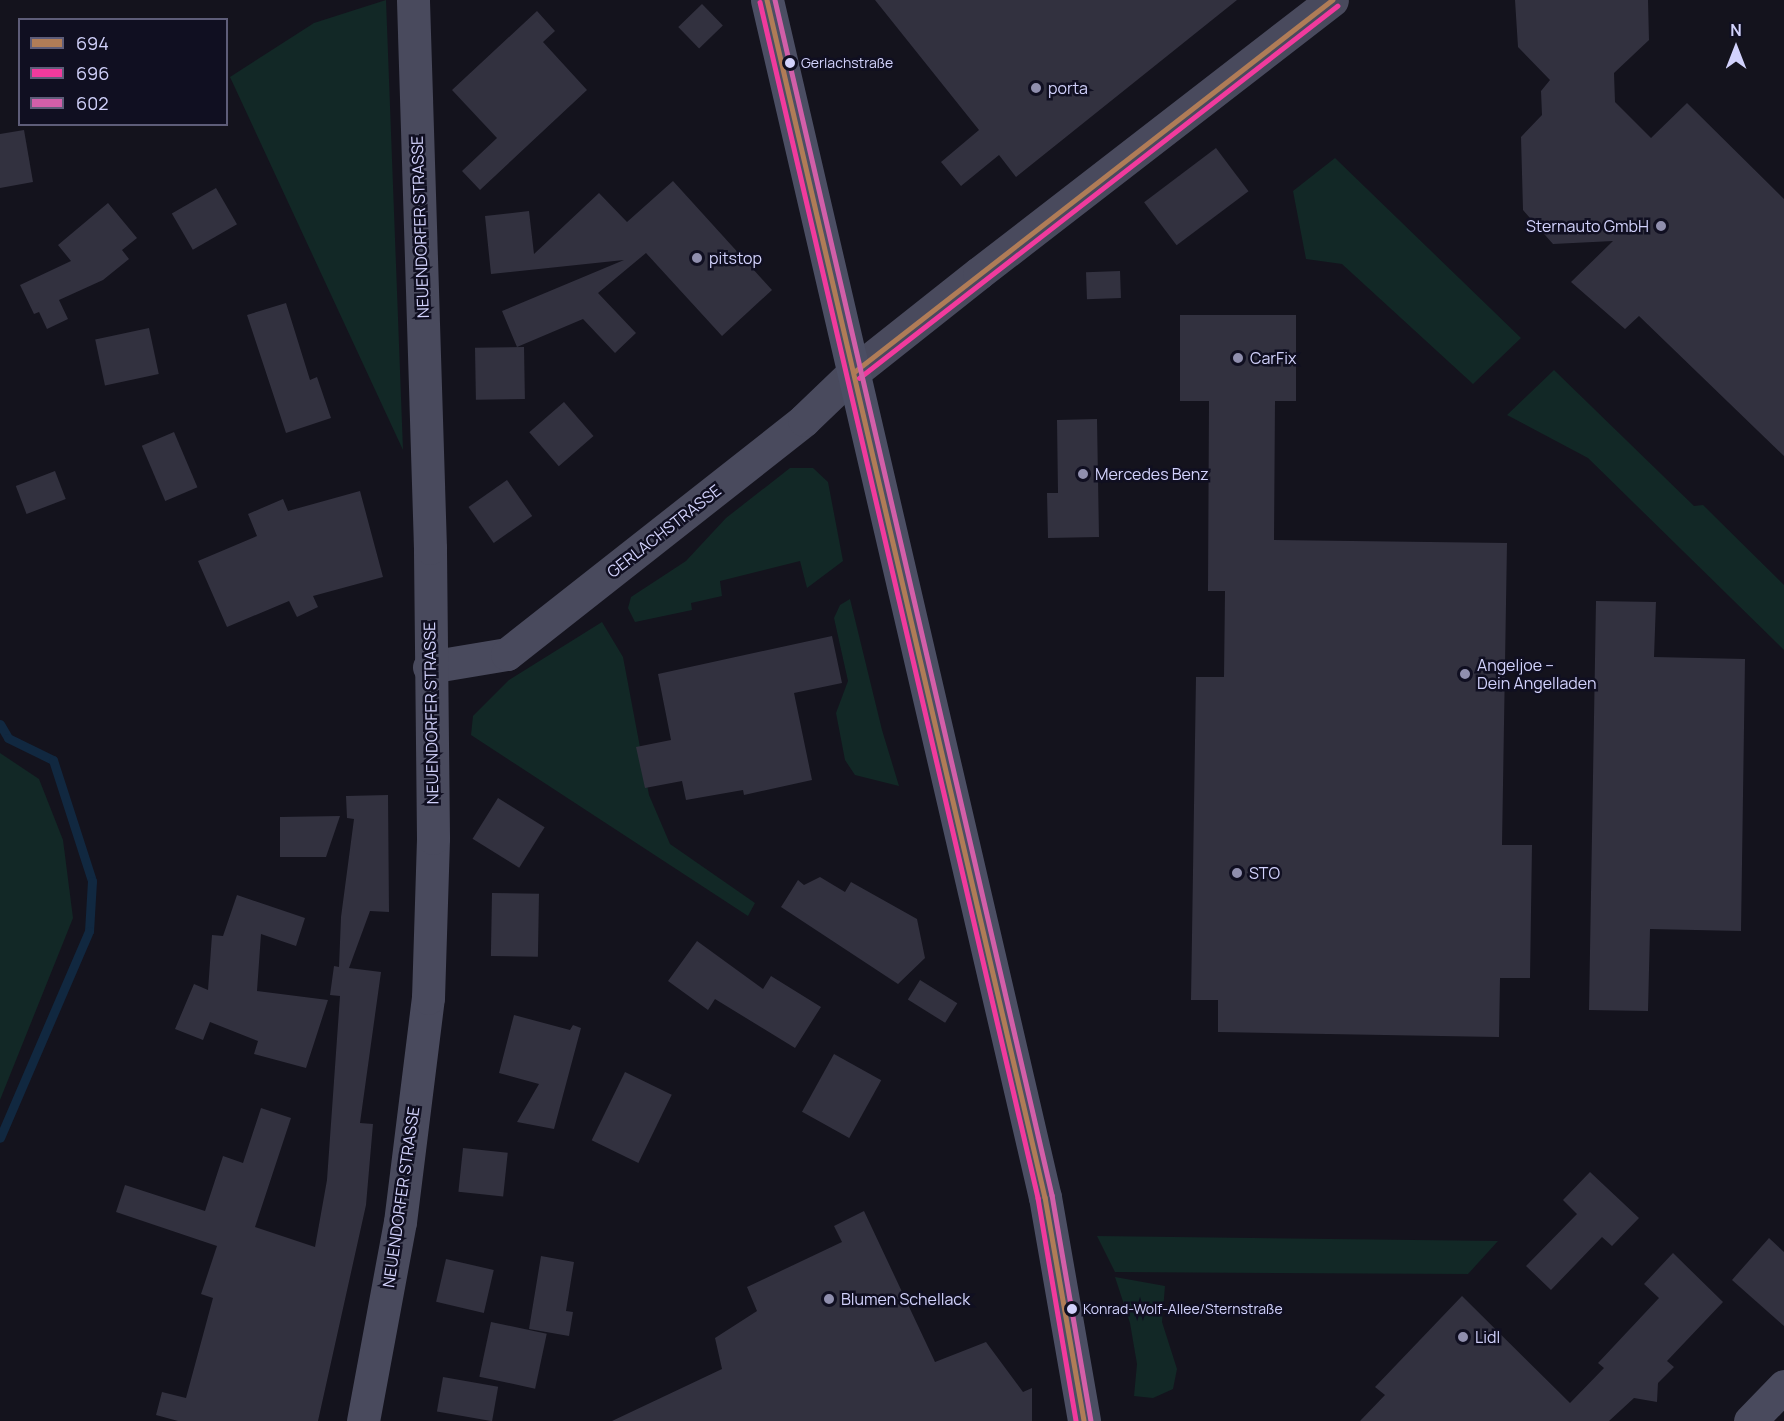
<!DOCTYPE html>
<meta charset="utf-8">
<style>
body{margin:0}
#map{position:relative;width:1784px;height:1421px;overflow:hidden;background:#14131d;font-family:Manrope,sans-serif}
div>[style]{position:absolute}
.green>*{inset:0;background:#122826}
.stream>*{height:9px;margin:-4.5px;padding:0 4.5px;transform-origin:4.5px;border-radius:4.5px;background:#112840}
.building>*{inset:0;background:#32313f;transform-origin:0 0}
.street>*{height:33px;margin:-16.5px;padding:0 16.5px;transform-origin:16.5px;border-radius:16.5px;background:#494a5d}
.secondary>*{height:33px;margin:-16.5px;padding:0 16.5px;transform-origin:16.5px;border-radius:16.5px;background:#4b4e63}
.bus-1>*{height:4.5px;margin:-2.25px;padding:0 2.25px;transform-origin:2.25px;border-radius:2.25px;background:#b07c57}
.bus-2>*{height:4.5px;margin:-2.25px;padding:0 2.25px;transform-origin:2.25px;border-radius:2.25px;background:#f13a9d}
.bus-3>*{height:4.5px;margin:-2.25px;padding:0 2.25px;transform-origin:2.25px;border-radius:2.25px;background:#d25fa9}
.dots>*{width:16px;height:16px;translate:-50% -50%;box-sizing:border-box;border:3px solid #100f21;border-radius:50%}
span{translate:-50% -50%;white-space:nowrap;text-align:center;line-height:1.15;-webkit-text-stroke:5px #100f21;paint-order:stroke}
.bus-label{font-size:14px;color:#d2d2fc}
.left{translate:0 -50%;text-align:left}
.poi-label{font-size:16px;color:#d2d2fc}
.right{translate:-100% -50%;text-align:right}
.street-label{font-size:16px;color:#d2d2fc}
.legend{position:absolute;left:18px;top:18px;width:210px;height:108px;box-sizing:border-box;background:#100f21;border:2px solid #5e5d79;margin:0;padding:8px 10px;list-style:none;font-size:18px;color:#d2d2fc}
.legend li{display:flex;align-items:center;gap:12px;height:30px}
.legend b{width:30px;border:2px solid #5e5d79}
.north{position:absolute;left:1706px;top:18px;width:60px;height:60px;-webkit-text-stroke:4px #100f21;paint-order:stroke;rotate:0deg;font-size:16px;font-weight:700;line-height:24px;text-align:center;color:#d2d2fc}
.north::after{content:'';display:block;margin:auto;width:21px;height:27px;background:#d2d2fc;clip-path:polygon(50% 0,100% 100%,50% 72%,0 100%)}
</style>
<div id="map">
<div class="green">
<i style="clip-path:polygon(386px 0,403px 450px,230px 77px,314px 23px)"></i>
<i style="clip-path:polygon(1335px 158px,1521px 338px,1473px 384px,1342px 264px,1306px 259px,1293px 191px)"></i>
<i style="clip-path:polygon(1554px 370px,1694px 506px,1703px 505px,1784px 585px,1784px 650px,1588px 458px,1507px 415px)"></i>
<i style="clip-path:polygon(790px 468px,813px 468px,828px 482px,843px 561px,807px 588px,800px 561px,720px 581px,722px 596px,691px 603px,692px 610px,635px 622px,628px 608px,631px 597px,686px 561px,726px 518px)"></i>
<i style="clip-path:polygon(850px 599px,882px 730px,899px 786px,855px 775px,845px 760px,836px 713px,848px 681px,834px 618px,840px 605px)"></i>
<i style="clip-path:polygon(602px 622px,623px 657px,649px 795px,670px 844px,755px 903px,748px 916px,471px 735px,473px 716px,509px 680px)"></i>
<i style="clip-path:polygon(0 753px,39px 779px,63px 840px,73px 918px,0 1100px)"></i>
<i style="clip-path:polygon(1097px 1236px,1498px 1241px,1468px 1274px,1115px 1272px)"></i>
<i style="clip-path:polygon(1115px 1277px,1165px 1286px,1162px 1322px,1177px 1369px,1173px 1389px,1153px 1398px,1134px 1396px,1137px 1364px,1130px 1323px)"></i>
</div>
<div class="stream">
<i style="left:0;top:724px;width:16px;rotate:60deg"></i>
<i style="left:8px;top:738px;width:50px;rotate:26.1deg"></i>
<i style="left:53px;top:760px;width:127px;rotate:72.1deg"></i>
<i style="left:92px;top:881px;width:50px;rotate:93.4deg"></i>
<i style="left:89px;top:931px;width:225px;rotate:113.3deg"></i>
</div>
<div class="building">
<i style="clip-path:polygon(875px 0,1237px 0,1016px 177px,999px 155px,961px 186px,941px 162px,979px 130px)"></i>
<i style="clip-path:polygon(1515px 0,1648px 0,1649px 40px,1614px 73px,1615px 102px,1651px 138px,1687px 103px,1784px 199px,1784px 456px,1639px 316px,1625px 329px,1571px 282px,1613px 241px,1553px 244px,1523px 210px,1521px 137px,1542px 115px,1541px 91px,1550px 80px,1518px 47px)"></i>
<i style="left:702px;top:4px;width:30px;height:33px;rotate:46deg"></i>
<i style="clip-path:polygon(537px 11px,555px 31px,543px 42px,587px 90px,480px 190px,462px 171px,497px 138px,452px 90px)"></i>
<i style="clip-path:polygon(24px 130px,33px 182px,0 188px,0 134px)"></i>
<i style="left:1216px;top:148px;width:54px;height:90px;rotate:53deg"></i>
<i style="clip-path:polygon(673px 181px,772px 290px,722px 336px,646px 253px,598px 293px,636px 333px,615px 353px,583px 319px,517px 347px,502px 311px,624px 260px,491px 274px,485px 216px,529px 211px,534px 254px,599px 193px,627px 222px)"></i>
<i style="left:216px;top:188px;width:42px;height:51px;rotate:60deg"></i>
<i style="clip-path:polygon(108px 203px,137px 238px,122px 250px,129px 259px,103px 280px,59px 300px,68px 319px,47px 329px,39px 312px,34px 314px,20px 285px,71px 261px,58px 245px)"></i>
<i style="left:1120px;top:271px;width:27px;height:34px;rotate:88deg"></i>
<i style="clip-path:polygon(286px 303px,310px 380px,317px 377px,331px 418px,286px 433px,247px 315px)"></i>
<i style="clip-path:polygon(1180px 315px,1296px 315px,1296px 401px,1275px 401px,1274px 540px,1507px 543px,1502px 845px,1532px 845px,1530px 978px,1500px 978px,1499px 1037px,1218px 1032px,1218px 1000px,1191px 1000px,1196px 677px,1224px 677px,1225px 591px,1208px 591px,1209px 401px,1180px 401px)"></i>
<i style="left:149px;top:328px;width:47px;height:55px;rotate:78deg"></i>
<i style="left:524px;top:347px;width:52px;height:49px;rotate:89deg"></i>
<i style="left:564px;top:402px;width:45px;height:46px;rotate:49deg"></i>
<i style="clip-path:polygon(1097px 419px,1099px 537px,1048px 538px,1047px 493px,1058px 493px,1057px 420px)"></i>
<i style="left:174px;top:432px;width:60px;height:35px;rotate:67deg"></i>
<i style="left:55px;top:471px;width:30px;height:42px;rotate:69deg"></i>
<i style="left:507px;top:480px;width:44px;height:47px;rotate:55deg"></i>
<i style="clip-path:polygon(360px 491px,383px 577px,313px 596px,318px 607px,297px 617px,289px 601px,227px 627px,198px 561px,257px 536px,248px 514px,283px 499px,288px 511px)"></i>
<i style="clip-path:polygon(1596px 601px,1656px 602px,1654px 657px,1745px 659px,1741px 931px,1650px 929px,1648px 1011px,1589px 1010px)"></i>
<i style="clip-path:polygon(832px 636px,842px 683px,794px 693px,812px 780px,744px 795px,743px 790px,686px 800px,682px 781px,645px 788px,636px 747px,671px 740px,658px 674px)"></i>
<i style="clip-path:polygon(388px 795px,389px 912px,370px 911px,349px 968px,381px 972px,360px 1123px,373px 1124px,366px 1205px,318px 1421px,178px 1421px,156px 1415px,162px 1392px,186px 1398px,213px 1298px,201px 1294px,217px 1246px,116px 1212px,125px 1185px,205px 1211px,223px 1156px,243px 1163px,261px 1108px,291px 1118px,255px 1227px,315px 1247px,327px 1180px,340px 996px,330px 995px,334px 966px,339px 967px,341px 917px,354px 819px,347px 818px,346px 796px)"></i>
<i style="left:498px;top:798px;width:55px;height:48px;rotate:32deg"></i>
<i style="clip-path:polygon(340px 816px,326px 857px,280px 857px,280px 817px)"></i>
<i style="clip-path:polygon(820px 877px,845px 892px,851px 882px,917px 919px,925px 958px,898px 984px,781px 907px,798px 880px,804px 885px)"></i>
<i style="left:492px;top:893px;width:47px;height:63px;rotate:1deg"></i>
<i style="clip-path:polygon(237px 895px,305px 918px,296px 946px,261px 934px,257px 991px,328px 1000px,306px 1068px,254px 1054px,258px 1041px,210px 1022px,203px 1040px,175px 1029px,194px 984px,208px 990px,212px 935px,223px 936px)"></i>
<i style="clip-path:polygon(697px 941px,763px 989px,771px 976px,821px 1007px,795px 1048px,715px 999px,708px 1010px,668px 981px)"></i>
<i style="left:920px;top:980px;width:44px;height:23px;rotate:32deg"></i>
<i style="clip-path:polygon(514px 1015px,570px 1030px,573px 1025px,581px 1028px,554px 1129px,517px 1122px,539px 1084px,499px 1073px)"></i>
<i style="left:834px;top:1054px;width:54px;height:66px;rotate:29deg"></i>
<i style="left:625px;top:1072px;width:52px;height:76px;rotate:26deg"></i>
<i style="left:463px;top:1148px;width:45px;height:44px;rotate:6deg"></i>
<i style="clip-path:polygon(1590px 1172px,1639px 1218px,1612px 1246px,1602px 1237px,1551px 1290px,1526px 1266px,1577px 1214px,1563px 1200px)"></i>
<i style="clip-path:polygon(864px 1211px,935px 1362px,986px 1342px,1023px 1392px,1032px 1388px,1032px 1421px,612px 1421px,722px 1369px,715px 1338px,757px 1311px,747px 1287px,842px 1242px,834px 1226px)"></i>
<i style="clip-path:polygon(1769px 1238px,1784px 1252px,1784px 1326px,1732px 1280px)"></i>
<i style="clip-path:polygon(1673px 1253px,1723px 1302px,1667px 1361px,1674px 1367px,1658px 1383px,1657px 1402px,1634px 1398px,1609px 1421px,1360px 1421px,1385px 1395px,1375px 1387px,1462px 1296px,1570px 1403px,1604px 1368px,1598px 1363px,1659px 1298px,1644px 1284px)"></i>
<i style="clip-path:polygon(541px 1256px,574px 1262px,566px 1311px,573px 1312px,569px 1336px,529px 1329px)"></i>
<i style="left:446px;top:1259px;width:49px;height:44px;rotate:13deg"></i>
<i style="left:491px;top:1322px;width:57px;height:56px;rotate:12deg"></i>
<i style="left:443px;top:1377px;width:56px;height:35px;rotate:10deg"></i>
</div>
<div class="street">
<i style="left:429px;top:667px;width:79px;rotate:-9.5deg"></i>
<i style="left:507px;top:654px;width:378px;rotate:-38.2deg"></i>
<i style="left:804px;top:420px;width:69px;rotate:-43.8deg"></i>
<i style="left:854px;top:372px;width:159px;rotate:-38.4deg"></i>
<i style="left:979px;top:273px;width:446px;rotate:-37.7deg"></i>
<i style="left:363px;top:1421px;width:202px;rotate:-79.5deg"></i>
<i style="left:400px;top:1222px;width:226px;rotate:-82.9deg"></i>
<i style="left:428px;top:998px;width:160px;rotate:-88.2deg"></i>
<i style="left:433px;top:838px;width:290px;rotate:-90.6deg"></i>
<i style="left:430px;top:548px;width:548px;rotate:-91.78deg"></i>
<i style="left:1750px;top:1421px;width:49px;rotate:-45.8deg"></i>
</div>
<div class="secondary">
<i style="left:767px;top:0;width:1229px;rotate:76.93deg"></i>
<i style="left:1045px;top:1197px;width:227px;rotate:80.1deg"></i>
</div>
<div class="bus-1">
<i style="left:767px;top:0;width:1229px;rotate:76.93deg"></i>
<i style="left:1045px;top:1197px;width:227px;rotate:80.1deg"></i>
<i style="left:854px;top:372px;width:606px;rotate:-37.89deg"></i>
</div>
<div class="bus-2">
<i style="left:760px;top:2px;width:1228px;rotate:76.91deg"></i>
<i style="left:1038px;top:1198px;width:226px;rotate:80.3deg"></i>
<i style="left:859px;top:378px;width:606px;rotate:-37.89deg"></i>
</div>
<div class="bus-3">
<i style="left:775px;top:0;width:1227px;rotate:76.95deg"></i>
<i style="left:1052px;top:1195px;width:228px;rotate:80.2deg"></i>
</div>
<div class="dots">
<i style="left:790px;top:63px;background:#d2d2fc"></i>
<i style="left:1036px;top:88px;background:#908fae"></i>
<i style="left:1661px;top:226px;background:#908fae"></i>
<i style="left:697px;top:258px;background:#908fae"></i>
<i style="left:1238px;top:358px;background:#908fae"></i>
<i style="left:1083px;top:474px;background:#908fae"></i>
<i style="left:1465px;top:674px;background:#908fae"></i>
<i style="left:1237px;top:873px;background:#908fae"></i>
<i style="left:829px;top:1299px;background:#908fae"></i>
<i style="left:1072px;top:1309px;background:#d2d2fc"></i>
<i style="left:1463px;top:1337px;background:#908fae"></i>
</div>
<div class="bus-label">
<span class="left" style="left:801px;top:63px">Gerlachstraße</span>
<span class="left" style="left:1083px;top:1309px">Konrad-Wolf-Allee/Sternstraße</span>
</div>
<div class="poi-label">
<span class="left" style="left:1048px;top:88px">porta</span>
<span class="right" style="left:1649px;top:226px">Sternauto GmbH</span>
<span class="left" style="left:709px;top:258px">pitstop</span>
<span class="left" style="left:1250px;top:358px">CarFix</span>
<span class="left" style="left:1095px;top:474px">Mercedes Benz</span>
<span class="left" style="left:1477px;top:674px">Angeljoe –<br>Dein Angelladen</span>
<span class="left" style="left:1249px;top:873px">STO</span>
<span class="left" style="left:841px;top:1299px">Blumen Schellack</span>
<span class="left" style="left:1475px;top:1337px">Lidl</span>
</div>
<div class="street-label">
<span style="left:420px;top:227px;rotate:-92deg">NEUENDORFER STRASSE</span>
<span style="left:664px;top:531px;rotate:-38deg">GERLACHSTRASSE</span>
<span style="left:431px;top:713px;rotate:-91deg">NEUENDORFER STRASSE</span>
<span style="left:401px;top:1197px;rotate:-82deg">NEUENDORFER STRASSE</span>
</div>
<ul class="legend">
<li><b style="height:8px;background:#b07c57"></b>694</li>
<li><b style="height:8px;background:#f13a9d"></b>696</li>
<li><b style="height:8px;background:#d25fa9"></b>602</li>
</ul>
<div class="north">N</div>
</div>
